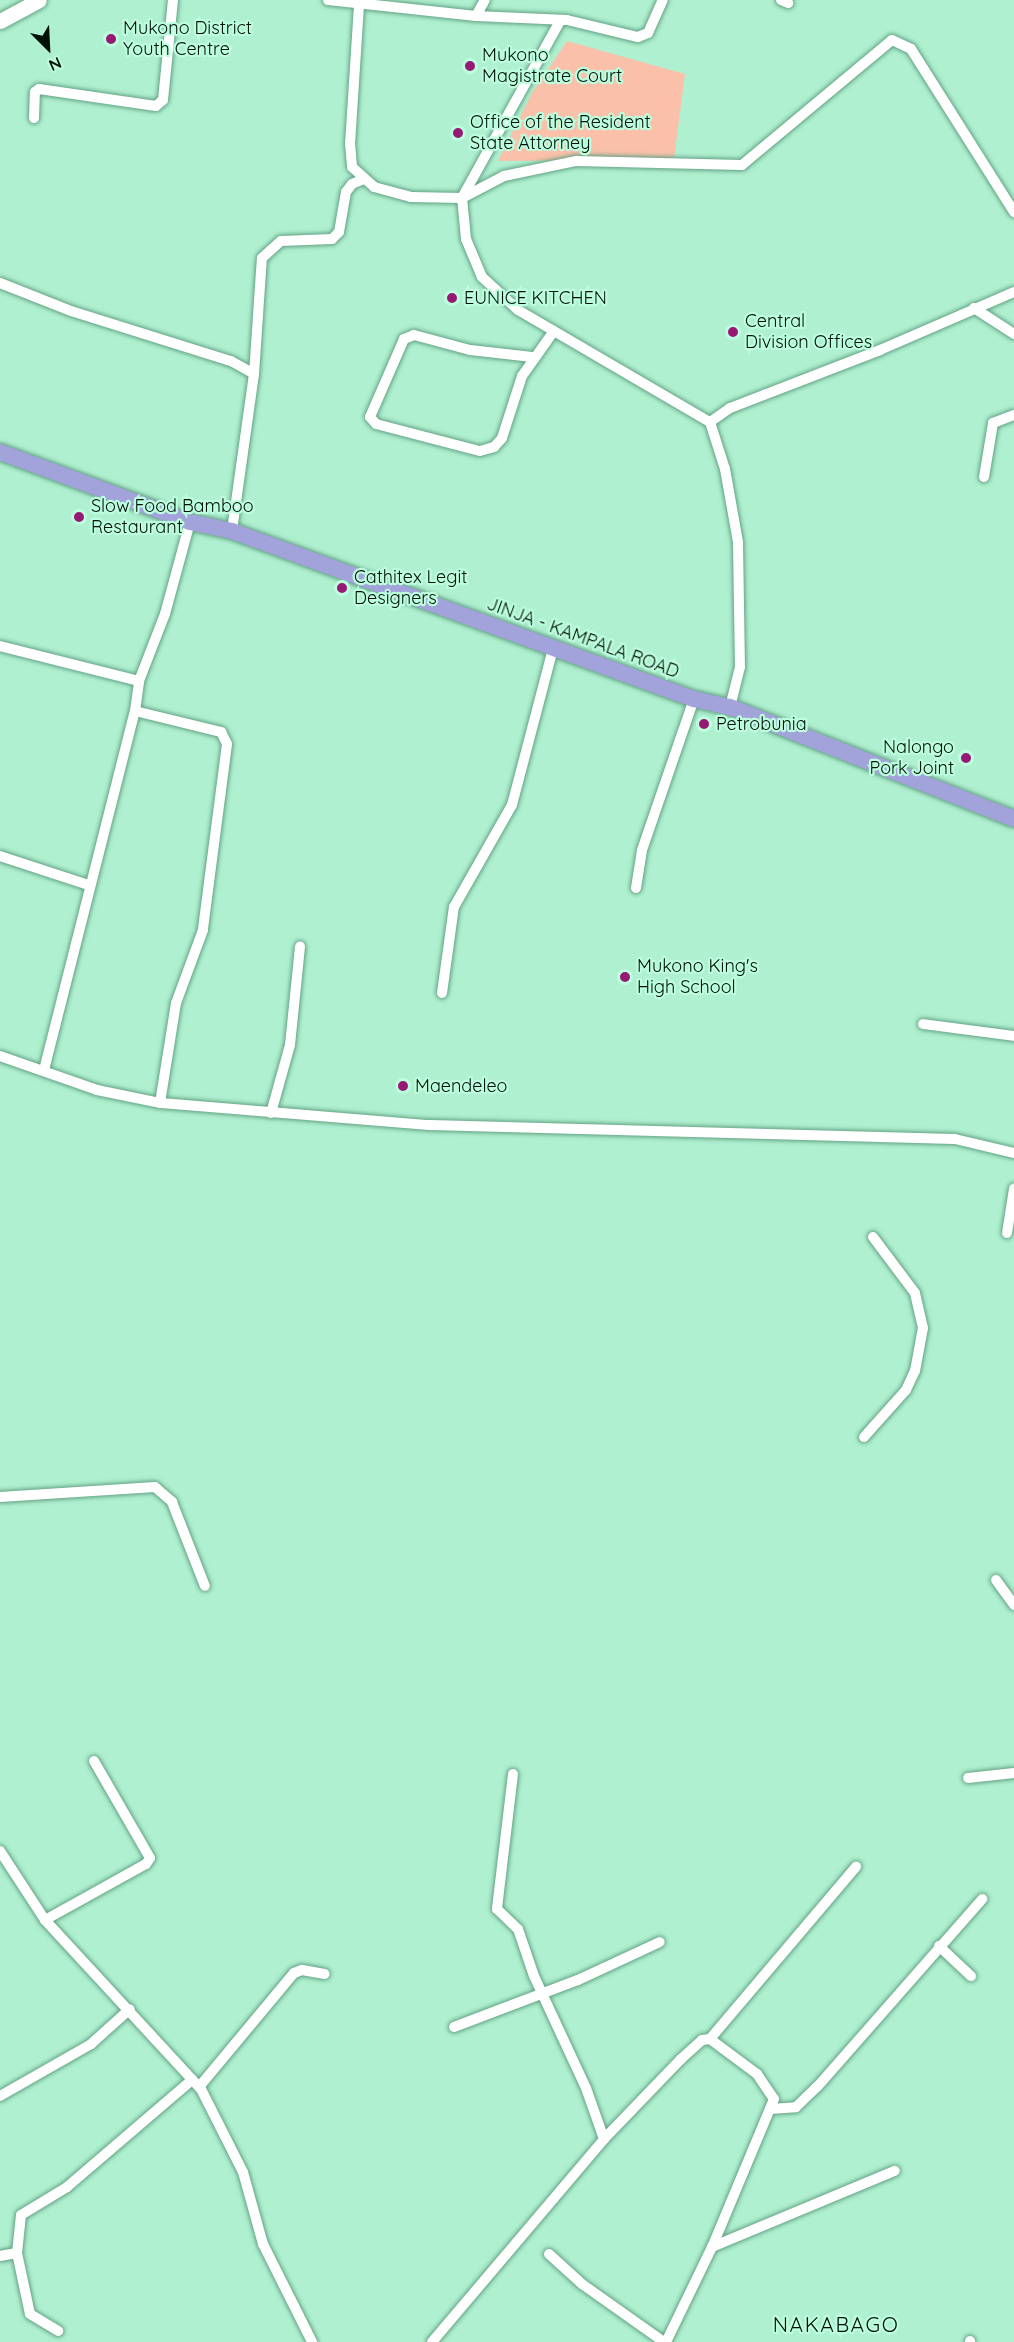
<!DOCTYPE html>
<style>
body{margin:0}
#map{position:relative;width:1014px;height:2342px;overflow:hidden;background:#aff0d0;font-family:Quicksand,sans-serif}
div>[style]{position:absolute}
.green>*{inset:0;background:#fac0a9}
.roads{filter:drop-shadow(0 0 2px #64a385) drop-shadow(0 0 2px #64a385)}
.minor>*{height:10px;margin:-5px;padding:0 5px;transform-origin:5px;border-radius:5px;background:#fff}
.secondary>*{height:15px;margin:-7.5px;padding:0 7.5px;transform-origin:7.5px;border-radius:7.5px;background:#fff}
.trunk>*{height:16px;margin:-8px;padding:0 8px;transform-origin:8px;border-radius:8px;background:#a2a3da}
.dots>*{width:16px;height:16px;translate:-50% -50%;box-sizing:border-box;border:3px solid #bcfedd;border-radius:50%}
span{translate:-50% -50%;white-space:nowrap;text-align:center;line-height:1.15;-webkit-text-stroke:4.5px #bcfedd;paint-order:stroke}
.poi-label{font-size:18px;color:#001107}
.left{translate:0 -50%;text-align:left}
.right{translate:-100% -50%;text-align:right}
.street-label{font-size:18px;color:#001107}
.quarter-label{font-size:21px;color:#001107;letter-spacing:1.5px}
.north{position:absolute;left:18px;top:18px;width:60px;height:60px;-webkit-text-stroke:4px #bcfedd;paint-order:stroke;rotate:156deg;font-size:16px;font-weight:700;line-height:24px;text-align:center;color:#001107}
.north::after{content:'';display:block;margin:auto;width:21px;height:27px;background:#001107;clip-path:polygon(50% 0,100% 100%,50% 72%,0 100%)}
</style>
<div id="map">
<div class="green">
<i style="clip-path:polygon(567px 41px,685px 74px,674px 159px,498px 161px,532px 93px)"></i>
</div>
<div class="roads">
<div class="minor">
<i style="left:328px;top:0;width:149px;rotate:6.2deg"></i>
<i style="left:476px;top:16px;width:91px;rotate:2.5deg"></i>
<i style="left:567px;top:20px;width:73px;rotate:13.5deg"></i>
<i style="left:638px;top:37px;width:11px;rotate:-22deg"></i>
<i style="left:648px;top:33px;width:36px;rotate:-66deg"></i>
<i style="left:781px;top:0;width:8px;rotate:23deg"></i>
<i style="left:359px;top:5px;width:138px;rotate:93.7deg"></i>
<i style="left:350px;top:143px;width:24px;rotate:85deg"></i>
<i style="left:352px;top:167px;width:30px;rotate:42deg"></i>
<i style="left:374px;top:187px;width:38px;rotate:15deg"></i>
<i style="left:411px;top:197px;width:51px;rotate:1.1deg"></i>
<i style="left:462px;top:198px;width:47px;rotate:-27.6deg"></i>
<i style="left:504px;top:176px;width:74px;rotate:-11.8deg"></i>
<i style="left:576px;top:161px;width:166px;rotate:1.4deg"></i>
<i style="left:742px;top:165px;width:195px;rotate:-39.8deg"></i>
<i style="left:892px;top:40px;width:21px;rotate:25deg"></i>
<i style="left:911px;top:49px;width:193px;rotate:57.7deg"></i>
<i style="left:476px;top:16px;width:18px;rotate:-61deg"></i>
<i style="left:560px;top:21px;width:202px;rotate:119deg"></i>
<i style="left:462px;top:198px;width:41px;rotate:84.4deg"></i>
<i style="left:466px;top:239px;width:41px;rotate:67.2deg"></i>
<i style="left:482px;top:277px;width:49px;rotate:42.5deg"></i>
<i style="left:518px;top:310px;width:222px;rotate:30.3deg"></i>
<i style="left:710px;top:422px;width:49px;rotate:72.3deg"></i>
<i style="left:725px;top:469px;width:74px;rotate:79.9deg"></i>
<i style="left:738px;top:542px;width:125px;rotate:89.1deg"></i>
<i style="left:740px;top:667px;width:41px;rotate:104deg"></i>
<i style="left:34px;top:118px;width:26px;rotate:-88deg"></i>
<i style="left:35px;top:92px;width:5px;rotate:-37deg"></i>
<i style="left:39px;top:89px;width:118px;rotate:8.3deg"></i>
<i style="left:156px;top:106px;width:9px;rotate:-41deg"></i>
<i style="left:163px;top:100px;width:100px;rotate:-84.3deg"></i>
<i style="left:0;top:283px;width:76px;rotate:21.5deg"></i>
<i style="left:71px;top:311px;width:168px;rotate:17.4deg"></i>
<i style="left:231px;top:361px;width:26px;rotate:29deg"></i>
<i style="left:254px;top:374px;width:159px;rotate:98deg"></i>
<i style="left:974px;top:308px;width:48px;rotate:33deg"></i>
<i style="left:532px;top:357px;width:62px;rotate:-173.6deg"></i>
<i style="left:470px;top:350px;width:58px;rotate:-165deg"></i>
<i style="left:414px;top:335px;width:11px;rotate:158deg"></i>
<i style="left:404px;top:339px;width:85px;rotate:113.6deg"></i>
<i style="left:370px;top:417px;width:9px;rotate:49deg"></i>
<i style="left:376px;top:424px;width:107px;rotate:14.6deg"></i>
<i style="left:480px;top:451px;width:15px;rotate:-16deg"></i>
<i style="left:494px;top:447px;width:12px;rotate:-48deg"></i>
<i style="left:502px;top:438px;width:65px;rotate:-72.1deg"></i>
<i style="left:522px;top:376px;width:55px;rotate:-54.6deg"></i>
<i style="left:254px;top:374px;width:116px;rotate:-86.1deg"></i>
<i style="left:262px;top:258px;width:25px;rotate:-42deg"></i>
<i style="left:281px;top:241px;width:51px;rotate:-2.2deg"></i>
<i style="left:332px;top:239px;width:10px;rotate:-45deg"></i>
<i style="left:339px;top:232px;width:41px;rotate:-80.1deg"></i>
<i style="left:346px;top:192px;width:10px;rotate:-53deg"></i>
<i style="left:352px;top:184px;width:13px;rotate:-23deg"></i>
<i style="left:710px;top:422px;width:24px;rotate:-35deg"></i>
<i style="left:730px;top:408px;width:161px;rotate:-21.1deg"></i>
<i style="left:880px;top:350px;width:146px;rotate:-23.4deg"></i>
<i style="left:984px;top:477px;width:55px;rotate:-80.5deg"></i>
<i style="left:993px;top:423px;width:22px;rotate:-21deg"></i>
<i style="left:0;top:646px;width:143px;rotate:14.1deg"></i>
<i style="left:135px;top:711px;width:89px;rotate:13.7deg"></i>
<i style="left:221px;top:732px;width:13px;rotate:63deg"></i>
<i style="left:227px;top:744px;width:188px;rotate:97.4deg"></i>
<i style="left:203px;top:930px;width:78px;rotate:110.3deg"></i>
<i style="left:176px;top:1003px;width:101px;rotate:99.1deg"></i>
<i style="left:0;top:856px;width:93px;rotate:18.2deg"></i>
<i style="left:636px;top:888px;width:38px;rotate:-81deg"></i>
<i style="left:642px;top:850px;width:160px;rotate:-71deg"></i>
<i style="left:442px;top:993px;width:87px;rotate:-82.1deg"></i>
<i style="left:454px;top:907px;width:117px;rotate:-60.4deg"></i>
<i style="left:512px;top:805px;width:161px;rotate:-75.3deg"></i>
<i style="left:923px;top:1024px;width:92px;rotate:7.5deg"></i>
<i style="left:0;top:1056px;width:103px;rotate:19.3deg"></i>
<i style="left:97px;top:1090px;width:64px;rotate:11.7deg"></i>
<i style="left:160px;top:1103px;width:271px;rotate:4.7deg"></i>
<i style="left:430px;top:1125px;width:525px;rotate:1.53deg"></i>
<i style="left:955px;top:1139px;width:61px;rotate:13.3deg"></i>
<i style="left:44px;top:1070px;width:370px;rotate:-75.8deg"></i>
<i style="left:135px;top:711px;width:30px;rotate:-82deg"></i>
<i style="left:139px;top:681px;width:72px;rotate:-68.8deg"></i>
<i style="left:165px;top:614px;width:95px;rotate:-74.8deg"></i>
<i style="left:271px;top:1113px;width:71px;rotate:-74.4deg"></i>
<i style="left:290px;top:1045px;width:99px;rotate:-84.2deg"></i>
<i style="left:1007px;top:1233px;width:45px;rotate:-81deg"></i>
<i style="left:864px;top:1437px;width:63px;rotate:-48.2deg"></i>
<i style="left:906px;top:1390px;width:21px;rotate:-65deg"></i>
<i style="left:915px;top:1371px;width:44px;rotate:-79.5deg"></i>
<i style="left:923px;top:1328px;width:36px;rotate:-103deg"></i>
<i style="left:915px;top:1293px;width:70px;rotate:-126.9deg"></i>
<i style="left:0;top:1497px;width:155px;rotate:-3.7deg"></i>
<i style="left:155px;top:1487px;width:23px;rotate:41deg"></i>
<i style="left:172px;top:1502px;width:90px;rotate:68.6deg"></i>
<i style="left:996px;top:1580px;width:31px;rotate:54deg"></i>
<i style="left:513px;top:1774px;width:136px;rotate:96.8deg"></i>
<i style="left:497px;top:1909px;width:29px;rotate:44deg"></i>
<i style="left:518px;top:1929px;width:50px;rotate:71.2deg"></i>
<i style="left:534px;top:1976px;width:123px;rotate:65.1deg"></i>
<i style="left:586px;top:2088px;width:54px;rotate:70.6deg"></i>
<i style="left:968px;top:1778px;width:46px;rotate:-6.2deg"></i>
<i style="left:0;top:1851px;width:82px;rotate:56.9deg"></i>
<i style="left:45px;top:1920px;width:230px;rotate:47.3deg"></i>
<i style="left:201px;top:2089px;width:93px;rotate:63.2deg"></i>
<i style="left:243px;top:2172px;width:75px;rotate:74.5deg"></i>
<i style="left:263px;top:2244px;width:110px;rotate:63.4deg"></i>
<i style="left:45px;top:1920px;width:115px;rotate:-29deg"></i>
<i style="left:146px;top:1864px;width:7px;rotate:-56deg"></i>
<i style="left:150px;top:1858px;width:112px;rotate:-120deg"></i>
<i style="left:939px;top:1946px;width:44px;rotate:43.2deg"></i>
<i style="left:454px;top:2027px;width:133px;rotate:-20.8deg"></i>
<i style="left:578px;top:1980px;width:90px;rotate:-24.9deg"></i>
<i style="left:710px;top:2039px;width:226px;rotate:-49.7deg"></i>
<i style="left:199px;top:2087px;width:148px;rotate:-50.2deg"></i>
<i style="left:294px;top:1973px;width:9px;rotate:-21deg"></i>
<i style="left:302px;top:1970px;width:23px;rotate:10deg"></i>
<i style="left:0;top:2096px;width:105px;rotate:-29.7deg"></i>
<i style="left:91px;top:2044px;width:52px;rotate:-41.9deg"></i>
<i style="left:770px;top:2109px;width:26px;rotate:-4deg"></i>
<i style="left:796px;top:2107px;width:30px;rotate:-44deg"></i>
<i style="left:818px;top:2086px;width:249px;rotate:-48.7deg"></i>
<i style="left:712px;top:2247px;width:198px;rotate:-22.6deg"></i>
<i style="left:17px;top:2253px;width:62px;rotate:78deg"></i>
<i style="left:30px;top:2314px;width:33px;rotate:31deg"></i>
<i style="left:549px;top:2254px;width:45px;rotate:42.3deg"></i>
<i style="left:582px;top:2284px;width:100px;rotate:35.3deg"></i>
<i style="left:0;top:2256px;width:17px;rotate:-10deg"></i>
<i style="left:17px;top:2253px;width:38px;rotate:-84deg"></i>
<i style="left:21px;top:2215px;width:54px;rotate:-31.3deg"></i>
<i style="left:67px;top:2187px;width:165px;rotate:-40.6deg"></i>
<i style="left:970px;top:2341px;width:1px;rotate:90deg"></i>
<i style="left:432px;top:2342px;width:266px;rotate:-49.7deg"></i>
<i style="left:604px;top:2139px;width:111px;rotate:-46.1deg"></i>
<i style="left:681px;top:2059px;width:28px;rotate:-42deg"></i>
<i style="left:702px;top:2040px;width:8px;rotate:-7deg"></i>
<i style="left:710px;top:2039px;width:59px;rotate:36.7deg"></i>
<i style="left:757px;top:2074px;width:30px;rotate:56deg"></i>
<i style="left:774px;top:2099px;width:160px;rotate:112.7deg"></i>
<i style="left:712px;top:2247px;width:106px;rotate:115.8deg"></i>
</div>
<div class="secondary">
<i style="left:0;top:21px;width:44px;rotate:-28.3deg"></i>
</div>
<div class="trunk">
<i style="left:0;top:452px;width:202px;rotate:20.2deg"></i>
<i style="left:190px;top:522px;width:43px;rotate:12.1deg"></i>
<i style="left:232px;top:531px;width:492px;rotate:20deg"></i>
<i style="left:694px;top:699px;width:37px;rotate:13deg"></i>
<i style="left:730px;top:707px;width:305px;rotate:21.5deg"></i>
</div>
</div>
<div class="dots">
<i style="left:111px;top:39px;background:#961a73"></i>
<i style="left:470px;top:66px;background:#961a73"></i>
<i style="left:458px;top:133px;background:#961a73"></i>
<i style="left:452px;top:298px;background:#961a73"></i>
<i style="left:733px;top:332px;background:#961a73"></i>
<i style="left:79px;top:517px;background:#961a73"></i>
<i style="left:342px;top:588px;background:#961a73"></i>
<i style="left:704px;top:724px;background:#961a73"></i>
<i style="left:966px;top:758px;background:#961a73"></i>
<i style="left:625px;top:977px;background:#961a73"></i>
<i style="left:403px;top:1086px;background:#961a73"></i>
</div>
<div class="poi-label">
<span class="left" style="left:123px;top:39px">Mukono District<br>Youth Centre</span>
<span class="left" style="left:482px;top:66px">Mukono<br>Magistrate Court</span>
<span class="left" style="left:470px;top:133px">Office of the Resident<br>State Attorney</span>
<span class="left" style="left:464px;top:298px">EUNICE KITCHEN</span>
<span class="left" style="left:745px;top:332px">Central<br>Division Offices</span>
<span class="left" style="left:91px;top:517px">Slow Food Bamboo<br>Restaurant</span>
<span class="left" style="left:354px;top:588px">Cathitex Legit<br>Designers</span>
<span class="left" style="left:716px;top:724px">Petrobunia</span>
<span class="right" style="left:954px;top:758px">Nalongo<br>Pork Joint</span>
<span class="left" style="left:637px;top:977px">Mukono King's<br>High School</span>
<span class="left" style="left:415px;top:1086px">Maendeleo</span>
</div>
<div class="street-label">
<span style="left:583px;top:638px;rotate:20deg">JINJA - KAMPALA ROAD</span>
</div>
<div class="quarter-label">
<span style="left:836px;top:2324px">NAKABAGO</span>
</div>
<div class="north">N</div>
</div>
